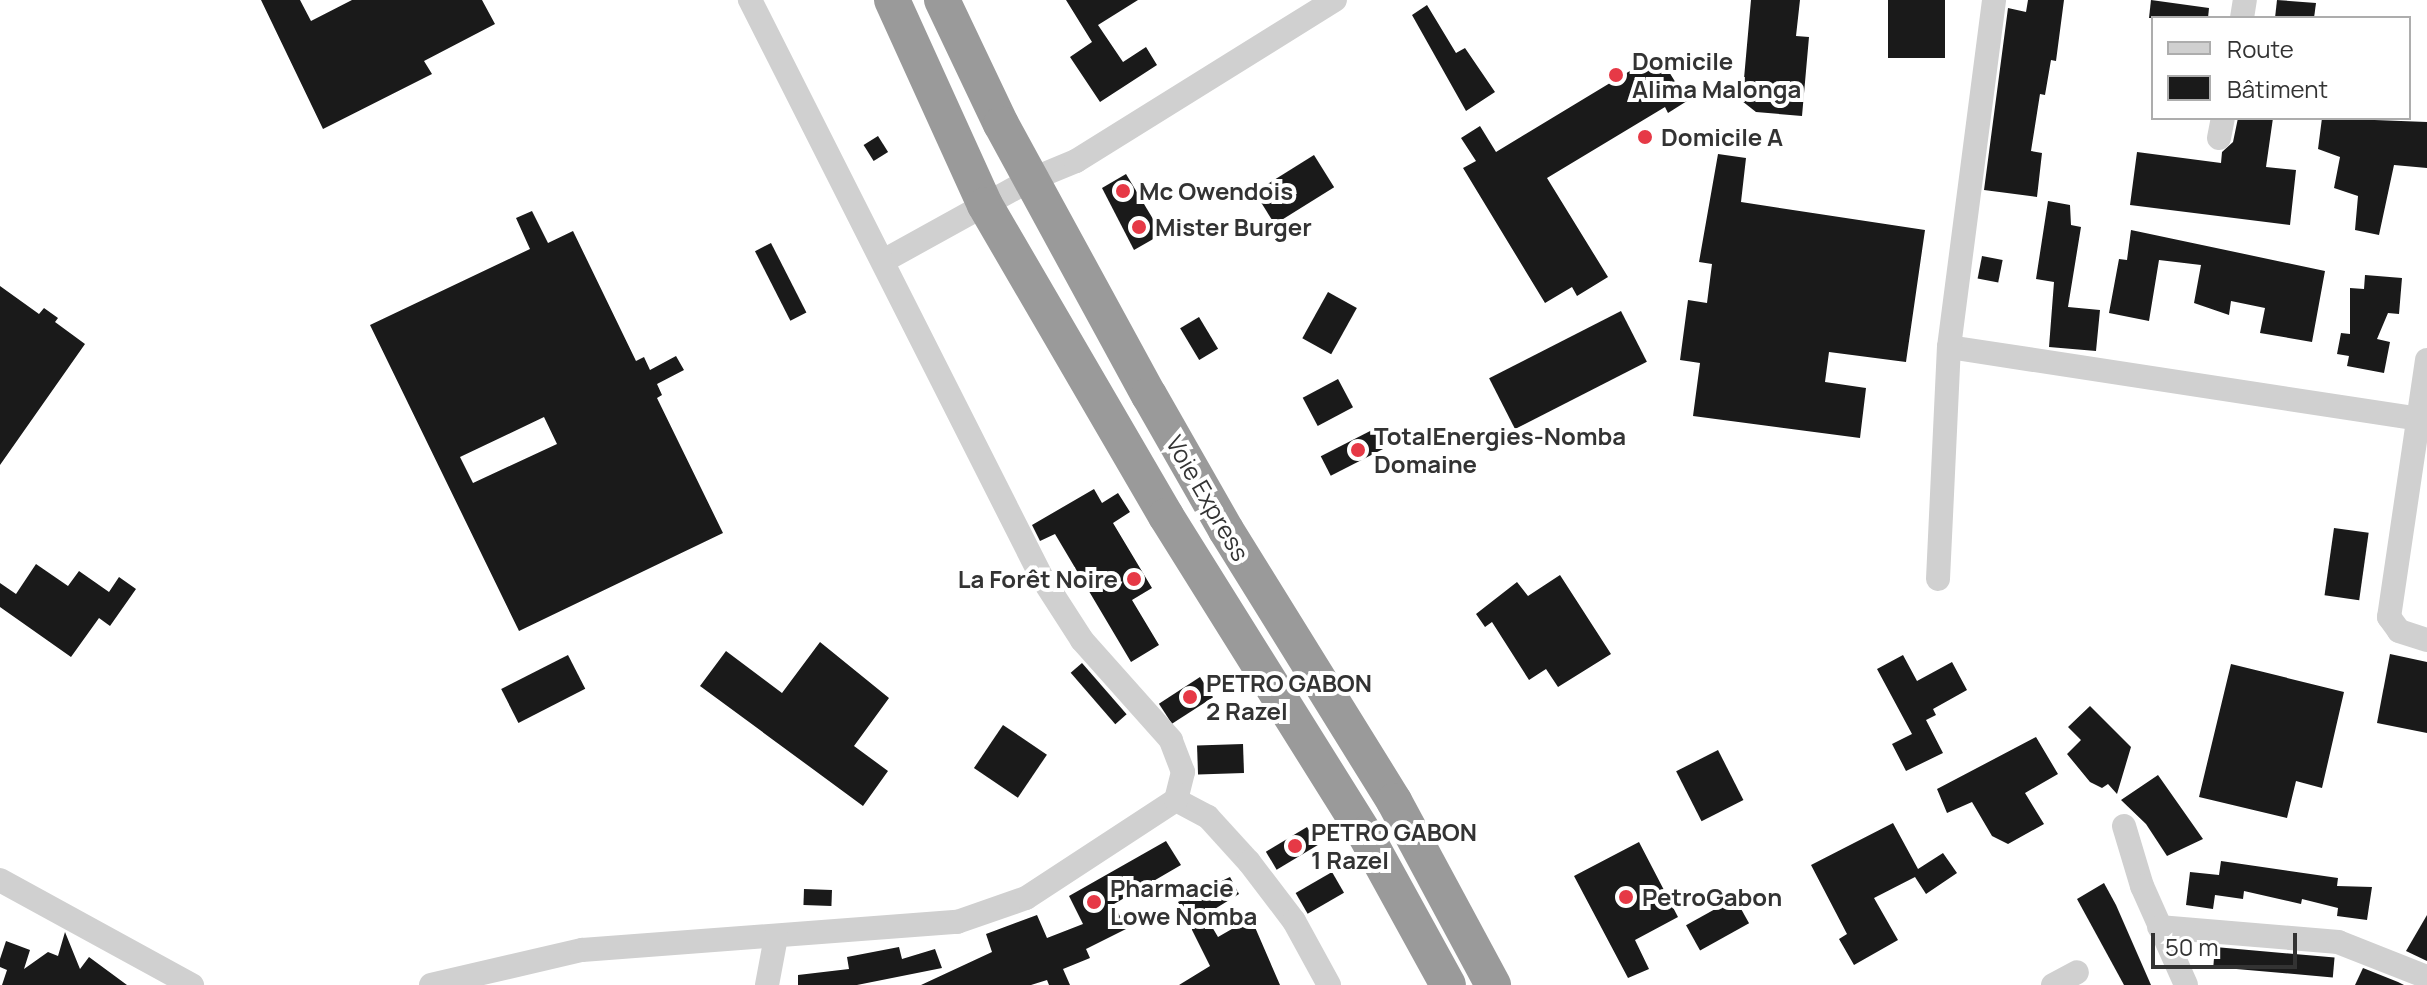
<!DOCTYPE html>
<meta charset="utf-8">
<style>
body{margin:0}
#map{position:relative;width:2427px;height:985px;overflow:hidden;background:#fff;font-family:Manrope,sans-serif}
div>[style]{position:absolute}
.building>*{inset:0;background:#1a1a1a;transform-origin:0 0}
.minor>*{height:24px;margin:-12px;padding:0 12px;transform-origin:12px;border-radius:12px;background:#d0d0d0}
.highway>*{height:36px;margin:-18px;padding:0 18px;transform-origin:18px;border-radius:18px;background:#9a9a9a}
.dots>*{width:22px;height:22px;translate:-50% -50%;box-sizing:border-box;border:4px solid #fff;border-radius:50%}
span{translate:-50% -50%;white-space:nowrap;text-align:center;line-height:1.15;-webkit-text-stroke:8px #fff;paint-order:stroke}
.poi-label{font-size:24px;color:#333;font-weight:700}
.left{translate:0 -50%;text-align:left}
.right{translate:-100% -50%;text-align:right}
.street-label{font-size:24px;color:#333}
.legend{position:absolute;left:2151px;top:16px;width:260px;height:104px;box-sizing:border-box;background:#fff;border:2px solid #adadad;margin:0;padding:10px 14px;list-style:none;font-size:24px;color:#333}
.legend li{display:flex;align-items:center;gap:16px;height:40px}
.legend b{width:40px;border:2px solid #adadad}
.scale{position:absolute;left:2151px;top:933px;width:146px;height:36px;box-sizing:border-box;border:4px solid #333;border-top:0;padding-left:10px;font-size:24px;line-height:28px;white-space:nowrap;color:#333;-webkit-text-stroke:6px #fff;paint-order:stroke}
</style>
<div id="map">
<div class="building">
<i style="clip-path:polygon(261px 0,300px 0,311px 21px,352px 0,482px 0,495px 24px,424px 61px,432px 74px,323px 129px)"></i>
<i style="clip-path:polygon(1066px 0,1138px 0,1098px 25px,1123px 62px,1146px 47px,1157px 65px,1100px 102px,1070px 57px,1092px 42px)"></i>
<i style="clip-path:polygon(1751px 0,1800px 0,1796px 36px,1809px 37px,1802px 116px,1756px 112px,1742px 101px)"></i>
<i style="left:1888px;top:0;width:57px;height:58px"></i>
<i style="clip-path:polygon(2028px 0,2064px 0,2056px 61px,2051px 60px,2045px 95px,2040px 94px,2031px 151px,2042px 153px,2037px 197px,1984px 190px,2008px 8px,2026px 12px)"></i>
<i style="clip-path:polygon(2151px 0,2209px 8px,2208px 18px,2149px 18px)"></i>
<i style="clip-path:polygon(2277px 0,2316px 3px,2314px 18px,2275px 18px)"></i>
<i style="clip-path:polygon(1427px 5px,1456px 53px,1465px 48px,1495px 92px,1466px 111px,1412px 15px)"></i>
<i style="clip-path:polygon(1658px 54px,1687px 101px,1668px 113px,1665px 107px,1547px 178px,1608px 277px,1577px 296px,1572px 287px,1545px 303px,1463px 168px,1476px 161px,1461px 138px,1480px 126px,1496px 152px)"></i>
<i style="clip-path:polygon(2238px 118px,2273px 118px,2266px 167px,2296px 170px,2290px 225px,2130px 205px,2137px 152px,2221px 163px,2222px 152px,2233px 142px)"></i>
<i style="clip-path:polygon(2322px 118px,2427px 122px,2427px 168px,2394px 165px,2379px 235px,2355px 230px,2358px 196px,2334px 188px,2340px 157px,2318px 149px)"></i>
<i style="left:878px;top:136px;width:19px;height:17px;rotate:58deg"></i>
<i style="clip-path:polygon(1718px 154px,1746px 158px,1741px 202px,1925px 230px,1906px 362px,1829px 352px,1825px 382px,1866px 388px,1860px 438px,1693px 416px,1700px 363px,1680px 360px,1688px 300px,1707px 303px,1712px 264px,1699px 262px)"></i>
<i style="left:1314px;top:155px;width:38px;height:70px;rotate:58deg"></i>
<i style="clip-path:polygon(1126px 174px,1162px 234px,1134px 250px,1102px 188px)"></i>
<i style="clip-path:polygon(2048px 201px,2070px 205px,2071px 225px,2081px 227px,2068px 307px,2100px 310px,2096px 351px,2049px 347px,2054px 282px,2036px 279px)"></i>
<i style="clip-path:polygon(evenodd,532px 211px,548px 243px,573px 231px,636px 361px,644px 357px,650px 370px,676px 356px,684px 370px,657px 384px,662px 395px,657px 398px,723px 533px,519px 631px,370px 325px,530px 249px,516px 218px,532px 211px,544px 417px,557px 444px,473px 483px,460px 457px,544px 417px)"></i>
<i style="clip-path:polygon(2131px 230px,2325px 271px,2312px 342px,2260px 333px,2265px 308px,2231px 301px,2229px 315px,2194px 303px,2201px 265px,2159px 260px,2149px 321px,2109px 313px,2119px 259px,2127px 260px)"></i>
<i style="left:771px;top:243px;width:78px;height:18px;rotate:63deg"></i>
<i style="left:1982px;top:256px;width:21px;height:23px;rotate:11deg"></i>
<i style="clip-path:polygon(2365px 275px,2402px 278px,2399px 314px,2388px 313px,2377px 339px,2390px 342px,2384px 373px,2347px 366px,2349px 356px,2337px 354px,2341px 333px,2350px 334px,2350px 288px,2364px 289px)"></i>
<i style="clip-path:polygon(0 286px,39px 314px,44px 308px,58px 318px,55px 322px,85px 344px,0 465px)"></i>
<i style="left:1328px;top:292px;width:33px;height:53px;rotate:29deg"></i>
<i style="left:1621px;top:311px;width:57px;height:148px;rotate:63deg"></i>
<i style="left:1199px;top:317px;width:37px;height:22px;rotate:59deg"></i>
<i style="left:1338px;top:379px;width:32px;height:40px;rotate:62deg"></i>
<i style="left:1376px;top:428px;width:22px;height:62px;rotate:63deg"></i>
<i style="clip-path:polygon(1094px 489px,1102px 503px,1118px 493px,1130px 512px,1113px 523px,1152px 588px,1132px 600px,1159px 645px,1131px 662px,1055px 534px,1040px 541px,1032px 525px)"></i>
<i style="left:2334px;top:528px;width:35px;height:68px;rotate:8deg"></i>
<i style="clip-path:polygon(36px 564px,68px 586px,79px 571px,109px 592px,119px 577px,136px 589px,110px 626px,99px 618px,71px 657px,0 607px,0 583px,16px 594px)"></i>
<i style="clip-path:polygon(1560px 575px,1611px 654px,1558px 687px,1546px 669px,1529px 680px,1492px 622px,1485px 627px,1476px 614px,1517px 582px,1528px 596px)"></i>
<i style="clip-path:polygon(820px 642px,889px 698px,854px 746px,888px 771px,863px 806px,700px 686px,726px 651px,782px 693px)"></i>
<i style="clip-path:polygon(2390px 654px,2427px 662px,2427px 733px,2377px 723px)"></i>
<i style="left:568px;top:655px;width:38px;height:75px;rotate:63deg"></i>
<i style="clip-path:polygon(1903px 655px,1917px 681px,1952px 662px,1967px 690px,1933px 709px,1936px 715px,1926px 720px,1943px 753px,1906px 771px,1892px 744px,1912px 734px,1877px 669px)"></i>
<i style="left:1082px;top:663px;width:68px;height:15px;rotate:49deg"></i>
<i style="clip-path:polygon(2231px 664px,2344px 692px,2322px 788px,2296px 781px,2287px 818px,2199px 797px)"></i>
<i style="left:1200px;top:677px;width:24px;height:49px;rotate:57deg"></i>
<i style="clip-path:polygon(2090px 706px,2131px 747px,2117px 794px,2108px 784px,2102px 788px,2090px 782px,2067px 754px,2081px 740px,2068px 727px)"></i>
<i style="left:1003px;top:725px;width:53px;height:52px;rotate:34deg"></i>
<i style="clip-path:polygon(2036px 737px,2058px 774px,2025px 793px,2044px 824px,2008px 844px,1992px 836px,1972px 802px,1947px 813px,1937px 789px)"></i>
<i style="left:1243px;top:744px;width:29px;height:46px;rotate:88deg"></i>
<i style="left:1718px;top:750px;width:56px;height:47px;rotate:63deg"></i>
<i style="clip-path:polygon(2158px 775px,2203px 839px,2167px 856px,2146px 824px,2121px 800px)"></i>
<i style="clip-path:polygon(1893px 823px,1918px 869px,1943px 853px,1957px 873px,1926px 894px,1915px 877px,1874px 898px,1898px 940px,1854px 965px,1839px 939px,1847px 934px,1811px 865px)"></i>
<i style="left:1307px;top:827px;width:21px;height:48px;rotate:59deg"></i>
<i style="clip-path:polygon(1166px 841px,1181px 865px,1114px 904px,1126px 929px,1086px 949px,1090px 958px,1063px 969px,1070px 985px,1049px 985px,1047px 980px,1031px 985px,921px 985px,992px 952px,986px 934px,1037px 915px,1047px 938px,1083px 924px,1069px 896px)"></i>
<i style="clip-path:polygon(1639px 842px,1678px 917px,1635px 940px,1649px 969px,1628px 978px,1574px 876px)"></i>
<i style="clip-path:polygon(2221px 861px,2338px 878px,2337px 886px,2372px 887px,2367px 920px,2337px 916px,2338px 908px,2302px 899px,2301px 904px,2244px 891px,2243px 899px,2215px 895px,2213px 909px,2186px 905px,2190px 872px,2219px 875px)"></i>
<i style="left:1332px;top:872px;width:24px;height:42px;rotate:60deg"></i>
<i style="clip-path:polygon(1230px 877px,1239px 894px,1205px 915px,1218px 937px,1251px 918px,1280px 985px,1179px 985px,1210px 966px,1178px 902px)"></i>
<i style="clip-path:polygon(2104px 883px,2116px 905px,2151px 985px,2124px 985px,2077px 899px)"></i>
<i style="left:804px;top:889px;width:28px;height:16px;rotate:2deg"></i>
<i style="left:1735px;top:898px;width:29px;height:56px;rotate:61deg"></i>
<i style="clip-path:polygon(2427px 915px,2427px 961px,2406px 951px)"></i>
<i style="clip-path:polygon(65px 932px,80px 969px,89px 957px,127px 985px,2px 985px,7px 970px,0 967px,0 959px,6px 941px,30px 950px,24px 969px,48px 952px,58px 956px)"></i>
<i style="clip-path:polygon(899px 947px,902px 959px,935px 949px,942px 968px,857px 985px,798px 985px,798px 975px,849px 969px,847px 957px)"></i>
<i style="left:2215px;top:947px;width:120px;height:20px;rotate:5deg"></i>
<i style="clip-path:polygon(2363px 968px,2398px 982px,2404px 985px,2355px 985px)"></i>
</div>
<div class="minor">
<i style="left:2242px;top:18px;width:18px;rotate:-81deg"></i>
<i style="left:2219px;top:138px;width:20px;rotate:-79deg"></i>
<i style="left:885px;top:260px;width:166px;rotate:-28.9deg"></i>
<i style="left:1030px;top:180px;width:50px;rotate:-22.4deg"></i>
<i style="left:1076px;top:161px;width:305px;rotate:-31.9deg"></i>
<i style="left:1949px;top:347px;width:474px;rotate:8.7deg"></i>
<i style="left:2427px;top:360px;width:260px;rotate:98.4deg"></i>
<i style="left:2389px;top:617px;width:17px;rotate:54deg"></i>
<i style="left:2399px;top:631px;width:29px;rotate:18deg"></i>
<i style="left:1938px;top:579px;width:232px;rotate:-87.3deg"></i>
<i style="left:1949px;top:347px;width:350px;rotate:-82.6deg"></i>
<i style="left:1176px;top:800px;width:36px;rotate:28deg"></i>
<i style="left:1208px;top:817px;width:61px;rotate:47.7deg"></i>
<i style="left:1249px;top:862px;width:74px;rotate:52.7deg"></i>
<i style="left:1294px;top:921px;width:73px;rotate:61.3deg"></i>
<i style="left:2124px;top:826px;width:63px;rotate:73.3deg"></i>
<i style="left:2142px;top:886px;width:108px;rotate:66deg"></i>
<i style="left:0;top:880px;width:219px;rotate:28.7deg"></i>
<i style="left:2159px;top:927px;width:180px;rotate:4.8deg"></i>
<i style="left:2338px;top:942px;width:96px;rotate:21.5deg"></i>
<i style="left:431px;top:985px;width:155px;rotate:-13.1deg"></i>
<i style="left:582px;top:950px;width:376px;rotate:-4.3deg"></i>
<i style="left:957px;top:922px;width:73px;rotate:-19.2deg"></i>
<i style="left:1026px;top:898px;width:179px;rotate:-33.2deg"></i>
<i style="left:1176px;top:800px;width:29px;rotate:-76deg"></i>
<i style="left:1183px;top:772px;width:34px;rotate:-111deg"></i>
<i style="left:1171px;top:740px;width:134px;rotate:-131.7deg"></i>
<i style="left:1082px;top:640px;width:74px;rotate:-122.8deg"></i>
<i style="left:1042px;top:578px;width:648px;rotate:-116.8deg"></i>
<i style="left:767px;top:985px;width:49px;rotate:-79.4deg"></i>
<i style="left:2053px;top:985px;width:27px;rotate:-28deg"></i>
</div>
<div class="highway">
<i style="left:892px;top:0;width:225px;rotate:65.6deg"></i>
<i style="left:985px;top:205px;width:360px;rotate:59.8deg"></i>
<i style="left:1166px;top:516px;width:375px;rotate:58deg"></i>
<i style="left:1365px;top:834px;width:172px;rotate:61.2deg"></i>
<i style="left:942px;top:0;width:137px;rotate:64.6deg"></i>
<i style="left:1001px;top:124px;width:309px;rotate:61.4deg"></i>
<i style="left:1149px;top:395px;width:155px;rotate:60.3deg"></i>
<i style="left:1226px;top:530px;width:319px;rotate:58.2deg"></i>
<i style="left:1394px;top:801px;width:209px;rotate:61.7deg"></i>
</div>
<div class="dots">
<i style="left:1616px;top:75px;background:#e63946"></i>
<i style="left:1645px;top:137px;background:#e63946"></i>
<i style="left:1123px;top:191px;background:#e63946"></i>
<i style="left:1139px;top:227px;background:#e63946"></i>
<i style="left:1358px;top:450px;background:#e63946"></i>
<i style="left:1134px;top:579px;background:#e63946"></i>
<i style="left:1190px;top:697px;background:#e63946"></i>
<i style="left:1295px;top:846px;background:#e63946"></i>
<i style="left:1626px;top:897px;background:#e63946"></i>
<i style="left:1094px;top:902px;background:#e63946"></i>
</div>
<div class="poi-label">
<span class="left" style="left:1632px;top:75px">Domicile<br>Alima Malonga</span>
<span class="left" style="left:1661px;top:137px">Domicile A</span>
<span class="left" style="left:1139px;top:191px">Mc Owendois</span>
<span class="left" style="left:1155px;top:227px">Mister Burger</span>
<span class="left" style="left:1374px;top:450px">TotalEnergies-Nomba<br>Domaine</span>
<span class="right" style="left:1118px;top:579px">La Forêt Noire</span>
<span class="left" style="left:1206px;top:697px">PETRO GABON<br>2 Razel</span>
<span class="left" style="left:1311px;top:846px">PETRO GABON<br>1 Razel</span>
<span class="left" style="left:1110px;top:902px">Pharmacie<br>Lowe Nomba</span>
<span class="left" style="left:1642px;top:897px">PetroGabon</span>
</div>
<div class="street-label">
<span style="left:1208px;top:498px;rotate:60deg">Voie Express</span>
</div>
<ul class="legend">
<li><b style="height:10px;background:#d0d0d0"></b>Route</li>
<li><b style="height:22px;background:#1a1a1a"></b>Bâtiment</li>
</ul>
<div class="scale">50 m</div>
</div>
